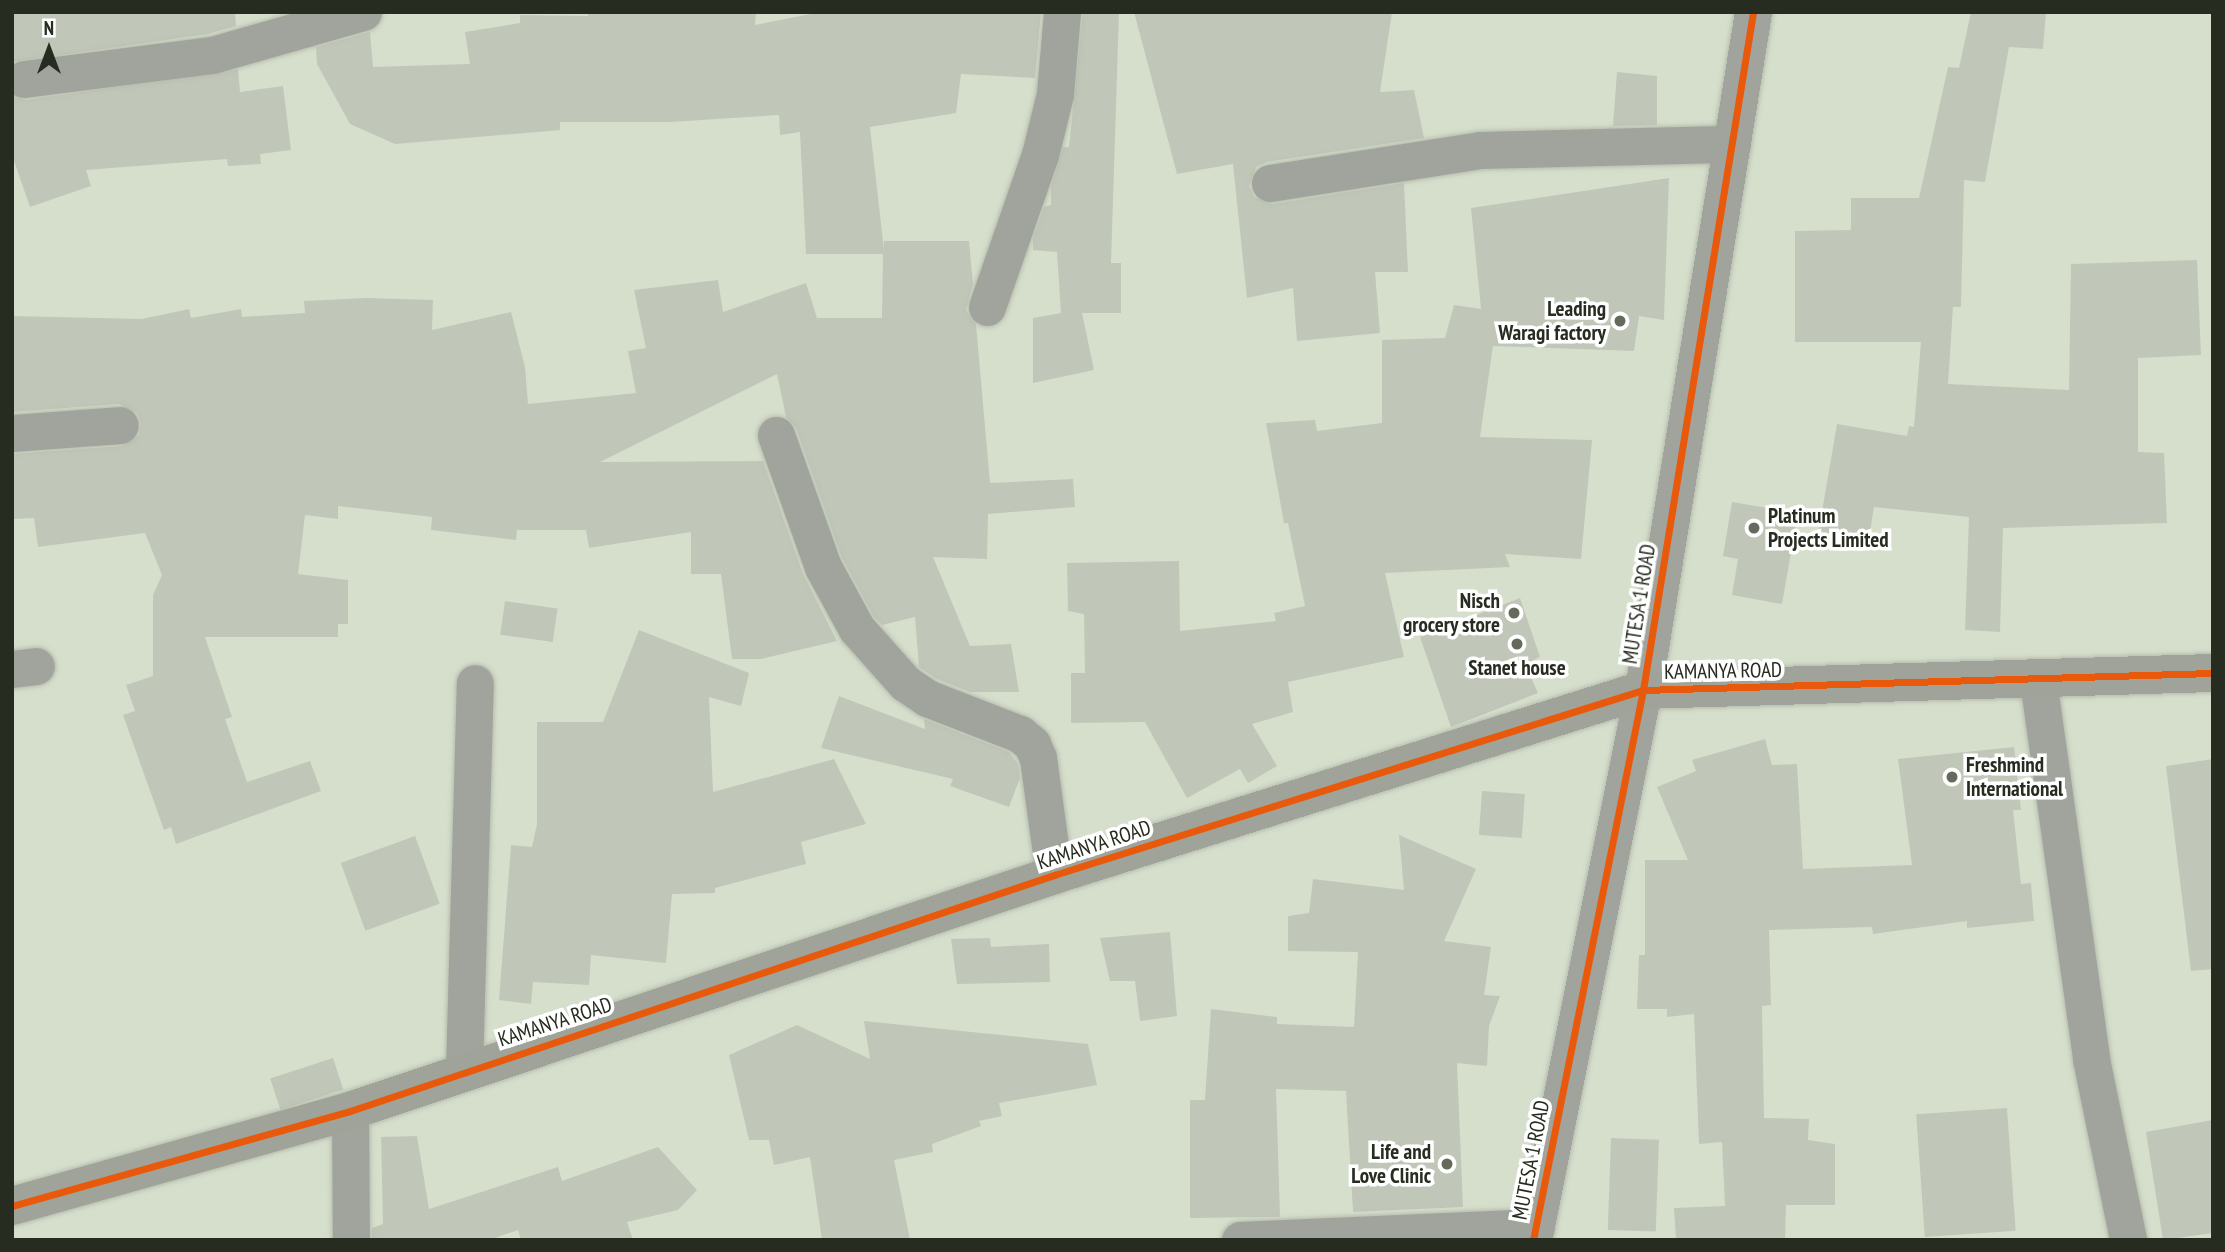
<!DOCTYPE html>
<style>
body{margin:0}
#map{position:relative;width:2225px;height:1252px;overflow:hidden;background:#d6dfcc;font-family:"PT Sans Narrow",sans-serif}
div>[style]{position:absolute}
.building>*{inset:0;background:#c0c7b8;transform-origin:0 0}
.roads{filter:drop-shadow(0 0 2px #b6bdae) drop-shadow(0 0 2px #b6bdae)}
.street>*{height:37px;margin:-18.5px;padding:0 18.5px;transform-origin:18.5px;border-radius:18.5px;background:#a1a49d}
.secondary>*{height:38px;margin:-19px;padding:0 19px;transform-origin:19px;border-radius:19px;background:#9fa399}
.cycleway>*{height:7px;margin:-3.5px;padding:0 3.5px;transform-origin:3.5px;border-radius:3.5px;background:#e8590c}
.dots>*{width:19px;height:19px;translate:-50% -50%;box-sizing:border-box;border:4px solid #fff;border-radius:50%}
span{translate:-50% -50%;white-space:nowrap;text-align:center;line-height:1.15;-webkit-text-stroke:7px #fff;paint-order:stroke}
.poi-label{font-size:21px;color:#262c1f;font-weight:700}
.right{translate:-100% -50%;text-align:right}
.left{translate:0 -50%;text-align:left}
.street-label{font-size:21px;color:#262c1f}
.frame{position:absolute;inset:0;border:14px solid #262c1f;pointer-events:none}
.north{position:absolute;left:14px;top:14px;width:70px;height:70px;-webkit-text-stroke:5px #fff;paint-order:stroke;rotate:0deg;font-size:19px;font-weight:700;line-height:28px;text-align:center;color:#262c1f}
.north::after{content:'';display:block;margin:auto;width:24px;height:32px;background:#262c1f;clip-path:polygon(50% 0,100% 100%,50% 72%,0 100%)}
</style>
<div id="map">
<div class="building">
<i style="clip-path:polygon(12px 12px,235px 12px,236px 26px,208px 34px,12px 62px)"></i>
<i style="clip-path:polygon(588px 12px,756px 12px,755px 25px,821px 12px,1041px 12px,1035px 78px,961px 74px,956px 113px,870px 127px,884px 250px,884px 241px,969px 241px,973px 284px,966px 310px,976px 324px,990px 483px,1073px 479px,1075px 507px,988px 514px,987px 559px,933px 557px,970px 646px,1011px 644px,1019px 692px,970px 692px,937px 679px,919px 667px,915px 617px,882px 625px,874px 617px,842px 558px,796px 428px,786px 417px,777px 374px,600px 462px,763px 461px,803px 574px,837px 641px,761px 659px,732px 659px,721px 574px,691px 574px,691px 532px,589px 548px,586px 530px,517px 530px,516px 540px,431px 530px,432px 517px,338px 506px,338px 519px,305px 515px,298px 574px,348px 580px,348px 624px,338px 624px,338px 637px,205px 637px,232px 717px,225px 719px,247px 782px,310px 761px,321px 791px,176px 844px,171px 827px,164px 830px,123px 715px,135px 711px,126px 685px,153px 676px,153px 595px,162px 575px,145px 533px,38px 547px,34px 518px,12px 519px,12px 454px,122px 446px,139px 435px,141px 423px,137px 413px,119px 404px,12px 412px,12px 316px,142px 319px,189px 309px,191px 318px,241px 309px,242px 317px,305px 313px,304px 301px,367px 298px,433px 300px,432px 330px,511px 312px,525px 367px,528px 404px,636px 393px,628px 351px,646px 348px,634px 290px,718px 280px,723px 312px,806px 283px,817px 318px,882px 318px,883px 254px,806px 254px,800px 132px,780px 135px,779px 115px,671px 122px,560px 122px,560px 130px,395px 144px,350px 124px,317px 64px,316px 47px,370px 32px,373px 67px,470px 64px,465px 32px,520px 23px,520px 15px,588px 16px)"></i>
<i style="clip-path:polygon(1083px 12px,1119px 12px,1111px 263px,1121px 263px,1121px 313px,1082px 313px,1094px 370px,1033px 383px,1033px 318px,1061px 313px,1057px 252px,1033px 250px,1033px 237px,1044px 207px,1051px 205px,1051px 186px,1063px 147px,1069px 147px)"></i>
<i style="clip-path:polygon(1134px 12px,1392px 12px,1380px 92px,1414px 90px,1424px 138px,1267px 162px,1256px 167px,1249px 186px,1254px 197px,1273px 204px,1404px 183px,1408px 272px,1375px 272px,1380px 333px,1297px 341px,1293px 288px,1247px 298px,1233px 164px,1177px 174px)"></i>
<i style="clip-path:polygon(1971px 12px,2046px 12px,2043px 49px,2009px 47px,1985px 182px,1964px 180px,1961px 307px,1953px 307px,1948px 384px,2069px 390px,2071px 264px,2197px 260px,2201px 355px,2138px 358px,2138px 452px,2164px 453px,2167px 523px,2003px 528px,2000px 632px,1965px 630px,1969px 517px,1874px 507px,1868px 544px,1818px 535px,1837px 424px,1907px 436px,1909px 426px,1914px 427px,1921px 342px,1795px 342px,1795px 231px,1851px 230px,1851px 198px,1919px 198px,1948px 67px,1959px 68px)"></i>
<i style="clip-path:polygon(238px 69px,240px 92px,283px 86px,291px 150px,260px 154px,261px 164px,228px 166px,227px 159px,86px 170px,91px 186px,30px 207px,12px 155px,12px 96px,27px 100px)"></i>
<i style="clip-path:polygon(1617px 72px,1657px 76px,1657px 125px,1613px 126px)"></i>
<i style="clip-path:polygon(1669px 178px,1664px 320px,1639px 316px,1634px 351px,1493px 346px,1480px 437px,1592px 440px,1581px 559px,1505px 554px,1510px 567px,1385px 573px,1404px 657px,1288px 682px,1293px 712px,1252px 724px,1277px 766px,1248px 783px,1240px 769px,1187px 798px,1145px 722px,1071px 723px,1071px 673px,1085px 673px,1084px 614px,1068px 611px,1067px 563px,1179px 561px,1180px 631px,1276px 621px,1274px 613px,1305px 606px,1288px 523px,1284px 523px,1266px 423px,1315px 420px,1317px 431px,1382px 423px,1382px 340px,1445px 338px,1454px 305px,1481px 309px,1471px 208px)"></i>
<i style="clip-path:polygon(1732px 502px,1798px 513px,1782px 604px,1732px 595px,1738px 559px,1723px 556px)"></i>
<i style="clip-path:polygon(1520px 598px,1540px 657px,1525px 664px,1538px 693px,1451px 727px,1420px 637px)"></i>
<i style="left:505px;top:601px;width:53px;height:34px;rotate:8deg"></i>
<i style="clip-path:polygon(639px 630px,749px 673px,741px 706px,709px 697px,713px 792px,834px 759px,866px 824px,801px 842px,806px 864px,715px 888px,715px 893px,672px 894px,666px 963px,591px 955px,589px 985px,533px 982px,531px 1004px,499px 1000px,511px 845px,532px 847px,537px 824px,537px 722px,603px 722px)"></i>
<i style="clip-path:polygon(839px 696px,925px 729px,924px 719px,1009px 752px,1018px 764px,1020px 778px,1009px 807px,950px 786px,953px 779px,821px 748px)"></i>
<i style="clip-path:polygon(1765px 739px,1772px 765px,1797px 764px,1803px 869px,1912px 865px,1898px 759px,2014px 747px,2021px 810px,2013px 810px,2021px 884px,2031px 883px,2034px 921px,1967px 928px,1967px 921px,1873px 934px,1872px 927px,1769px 930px,1771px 1005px,1762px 1006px,1764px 1118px,1809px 1119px,1808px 1140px,1835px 1144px,1835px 1205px,1786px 1205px,1785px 1240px,1676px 1240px,1674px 1208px,1725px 1206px,1722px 1142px,1699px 1144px,1694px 1014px,1667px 1017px,1667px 1009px,1637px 1009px,1639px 955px,1645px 955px,1645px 860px,1688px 860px,1657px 787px,1696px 771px,1692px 760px)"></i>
<i style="clip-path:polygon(2213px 759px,2213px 969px,2191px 971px,2166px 766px)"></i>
<i style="left:1482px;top:791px;width:43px;height:44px;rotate:4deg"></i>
<i style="clip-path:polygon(1399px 835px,1476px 869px,1444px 941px,1491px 947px,1484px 995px,1500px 996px,1489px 1026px,1487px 1066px,1457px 1063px,1463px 1207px,1353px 1212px,1346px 1091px,1276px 1089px,1280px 1217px,1190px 1218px,1190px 1100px,1205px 1100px,1211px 1009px,1277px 1017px,1277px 1024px,1354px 1027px,1358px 952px,1288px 951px,1288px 916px,1309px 913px,1313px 879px,1404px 890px)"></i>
<i style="left:415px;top:836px;width:72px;height:79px;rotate:70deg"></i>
<i style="clip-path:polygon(1170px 932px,1177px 1016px,1140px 1021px,1135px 981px,1110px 981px,1100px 938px)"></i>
<i style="clip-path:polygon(990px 938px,991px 947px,1049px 944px,1050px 982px,957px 984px,951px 939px)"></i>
<i style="clip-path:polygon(864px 1021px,1088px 1044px,1097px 1085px,999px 1103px,1002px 1116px,979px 1121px,981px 1126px,932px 1144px,933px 1152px,894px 1160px,910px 1240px,822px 1240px,810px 1157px,774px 1165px,769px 1140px,749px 1140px,729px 1055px,797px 1025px,870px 1059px)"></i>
<i style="left:333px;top:1058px;width:33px;height:66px;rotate:72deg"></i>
<i style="left:2007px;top:1108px;width:123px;height:91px;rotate:86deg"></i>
<i style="clip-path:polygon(2213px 1120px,2213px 1233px,2163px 1240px,2146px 1132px)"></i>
<i style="clip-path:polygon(417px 1136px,429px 1209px,558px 1167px,562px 1181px,658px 1147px,697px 1190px,678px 1210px,627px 1222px,633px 1240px,521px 1240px,518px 1230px,489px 1240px,372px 1240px,372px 1228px,383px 1224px,381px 1137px)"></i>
<i style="left:1611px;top:1138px;width:48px;height:92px;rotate:2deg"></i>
</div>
<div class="roads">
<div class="street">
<i style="left:24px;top:79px;width:190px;rotate:-7.3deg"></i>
<i style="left:212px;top:55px;width:157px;rotate:-15.9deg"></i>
<i style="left:1270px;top:183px;width:213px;rotate:-8.9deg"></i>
<i style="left:1480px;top:150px;width:252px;rotate:-1.4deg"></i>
<i style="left:987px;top:307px;width:161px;rotate:-70.8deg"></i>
<i style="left:1040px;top:155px;width:63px;rotate:-76.2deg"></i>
<i style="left:1055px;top:94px;width:82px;rotate:-85.1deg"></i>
<i style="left:12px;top:433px;width:108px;rotate:-4.2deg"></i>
<i style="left:776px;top:435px;width:140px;rotate:70.4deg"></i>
<i style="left:823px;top:567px;width:71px;rotate:61.3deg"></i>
<i style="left:857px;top:629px;width:72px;rotate:48.4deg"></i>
<i style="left:905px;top:683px;width:27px;rotate:34deg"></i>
<i style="left:927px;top:698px;width:100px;rotate:21.2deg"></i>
<i style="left:1020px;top:734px;width:16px;rotate:40deg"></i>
<i style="left:1032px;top:744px;width:15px;rotate:67deg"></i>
<i style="left:1038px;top:758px;width:118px;rotate:82.2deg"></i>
<i style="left:12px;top:669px;width:24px;rotate:-7deg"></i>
<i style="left:2038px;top:680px;width:383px;rotate:82deg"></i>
<i style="left:2091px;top:1059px;width:185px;rotate:78.4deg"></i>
<i style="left:464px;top:1070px;width:387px;rotate:-88.4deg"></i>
<i style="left:350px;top:1111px;width:129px;rotate:89.6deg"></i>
<i style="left:1240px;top:1240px;width:296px;rotate:-2.5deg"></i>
<i style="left:1533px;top:1240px;width:561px;rotate:-78.69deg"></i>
<i style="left:1643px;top:690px;width:687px;rotate:-80.78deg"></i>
</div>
<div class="secondary">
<i style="left:12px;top:1206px;width:351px;rotate:-15.7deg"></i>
<i style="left:350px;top:1111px;width:743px;rotate:-18.53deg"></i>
<i style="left:1054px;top:875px;width:617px;rotate:-17.44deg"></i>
<i style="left:1643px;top:690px;width:570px;rotate:-1.71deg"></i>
</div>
</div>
<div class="cycleway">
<i style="left:12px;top:1206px;width:351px;rotate:-15.7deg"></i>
<i style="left:350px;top:1111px;width:743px;rotate:-18.53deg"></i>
<i style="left:1054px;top:875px;width:617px;rotate:-17.44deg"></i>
<i style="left:1643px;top:690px;width:570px;rotate:-1.71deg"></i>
<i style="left:1533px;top:1240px;width:561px;rotate:-78.69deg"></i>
<i style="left:1643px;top:690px;width:687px;rotate:-80.78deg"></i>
</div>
<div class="dots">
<i style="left:1620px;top:321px;background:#646b5c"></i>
<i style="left:1754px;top:528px;background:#646b5c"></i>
<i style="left:1514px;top:613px;background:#646b5c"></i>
<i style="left:1517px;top:644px;background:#646b5c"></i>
<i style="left:1952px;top:777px;background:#646b5c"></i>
<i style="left:1447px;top:1164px;background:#646b5c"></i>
</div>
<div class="poi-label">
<span class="right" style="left:1606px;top:321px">Leading<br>Waragi factory</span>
<span class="left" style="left:1768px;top:528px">Platinum<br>Projects Limited</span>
<span class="right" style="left:1500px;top:613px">Nisch<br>grocery store</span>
<span style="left:1517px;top:668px">Stanet house</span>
<span class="left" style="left:1966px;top:777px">Freshmind<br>International</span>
<span class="right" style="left:1431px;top:1164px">Life and<br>Love Clinic</span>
</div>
<div class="street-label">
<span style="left:1639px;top:604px;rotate:-81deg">MUTESA 1 ROAD</span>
<span style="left:1723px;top:671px;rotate:-1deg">KAMANYA ROAD</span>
<span style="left:1094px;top:845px;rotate:-18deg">KAMANYA ROAD</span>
<span style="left:555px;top:1022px;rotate:-18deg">KAMANYA ROAD</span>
<span style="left:1531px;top:1160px;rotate:-79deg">MUTESA 1 ROAD</span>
</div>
<div class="frame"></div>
<div class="north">N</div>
</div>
